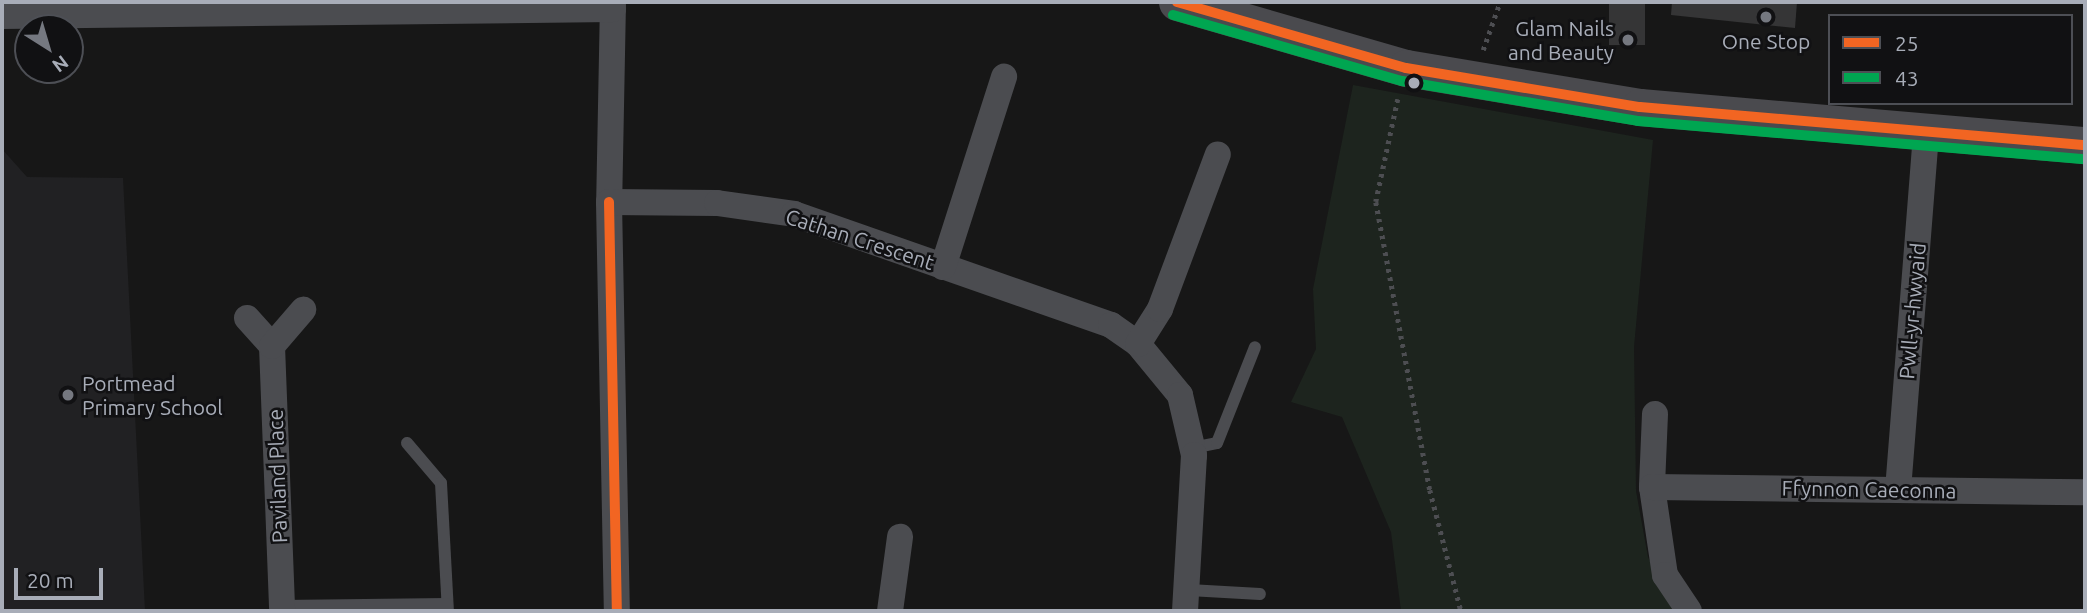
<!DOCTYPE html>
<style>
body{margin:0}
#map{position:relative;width:2087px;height:613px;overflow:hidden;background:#171717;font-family:Ubuntu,sans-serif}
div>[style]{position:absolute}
.built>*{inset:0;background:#212123}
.green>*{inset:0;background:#1d241e}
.building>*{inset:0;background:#353536;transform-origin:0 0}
.path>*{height:4.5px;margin-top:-2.25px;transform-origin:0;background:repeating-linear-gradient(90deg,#4d4e52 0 3.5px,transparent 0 8.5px)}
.lane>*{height:12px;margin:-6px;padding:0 6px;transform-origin:6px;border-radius:6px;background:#4b4c50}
.street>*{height:26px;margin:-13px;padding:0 13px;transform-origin:13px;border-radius:13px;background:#4b4c50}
.secondary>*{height:37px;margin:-18.5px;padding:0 18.5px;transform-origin:18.5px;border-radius:18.5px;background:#4a4a4e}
.bus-1>*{height:10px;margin:-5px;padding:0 5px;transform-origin:5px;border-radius:5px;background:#f26522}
.bus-2>*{height:10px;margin:-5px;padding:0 5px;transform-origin:5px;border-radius:5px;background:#00a651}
.dots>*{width:19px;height:19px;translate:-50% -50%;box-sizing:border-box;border:4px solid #111113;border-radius:50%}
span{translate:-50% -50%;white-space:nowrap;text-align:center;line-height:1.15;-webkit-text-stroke:5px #111113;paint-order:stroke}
.poi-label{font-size:21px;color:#a8adb8}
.right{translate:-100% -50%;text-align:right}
.left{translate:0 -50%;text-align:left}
.street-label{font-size:21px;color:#a8adb8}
.frame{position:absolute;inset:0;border:4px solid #a8adb8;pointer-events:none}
.legend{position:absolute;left:1828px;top:14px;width:245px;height:91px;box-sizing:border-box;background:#111113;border:2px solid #4d4f55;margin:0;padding:9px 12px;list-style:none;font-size:21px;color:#a8adb8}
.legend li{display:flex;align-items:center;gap:14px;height:35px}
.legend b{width:35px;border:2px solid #4d4f55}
.north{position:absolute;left:14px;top:14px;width:70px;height:70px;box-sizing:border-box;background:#111113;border:2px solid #4d4f55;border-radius:50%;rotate:143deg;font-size:19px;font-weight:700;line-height:28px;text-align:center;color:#a8adb8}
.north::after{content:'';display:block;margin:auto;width:24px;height:32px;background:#757880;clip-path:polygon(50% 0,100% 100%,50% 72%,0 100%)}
.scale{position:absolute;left:14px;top:568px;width:89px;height:32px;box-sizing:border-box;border:4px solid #a8adb8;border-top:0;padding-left:9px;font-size:21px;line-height:24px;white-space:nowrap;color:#a8adb8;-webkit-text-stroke:5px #111113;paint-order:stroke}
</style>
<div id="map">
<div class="built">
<i style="clip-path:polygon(2px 149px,27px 177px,123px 178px,145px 611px,2px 611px)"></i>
</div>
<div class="green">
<i style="clip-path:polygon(1353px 85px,1653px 140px,1634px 347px,1636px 491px,1648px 557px,1673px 611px,1401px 611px,1391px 532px,1342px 417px,1291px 402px,1316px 349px,1313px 289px)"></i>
</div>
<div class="building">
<i style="left:1609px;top:2px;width:36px;height:43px"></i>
<i style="clip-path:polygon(1672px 2px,1797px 2px,1795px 28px,1671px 15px)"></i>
</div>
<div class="path">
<i style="left:1483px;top:50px;width:51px;rotate:-70.5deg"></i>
<i style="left:1398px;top:99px;width:105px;rotate:102.1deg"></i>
<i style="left:1376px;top:202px;width:293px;rotate:79.4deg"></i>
<i style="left:1430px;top:490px;width:125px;rotate:75.6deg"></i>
</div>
<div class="lane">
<i style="left:407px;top:443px;width:52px;rotate:49.6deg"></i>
<i style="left:441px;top:483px;width:128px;rotate:86.9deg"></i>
<i style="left:1192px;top:448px;width:25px;rotate:-11deg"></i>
<i style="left:1217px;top:443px;width:103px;rotate:-68.4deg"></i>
<i style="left:1189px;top:590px;width:71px;rotate:3.2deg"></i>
<i style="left:282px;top:606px;width:165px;rotate:-0.7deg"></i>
</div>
<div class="street">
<i style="left:613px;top:2px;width:200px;rotate:91.1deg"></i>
<i style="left:609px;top:202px;width:409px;rotate:88.9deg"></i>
<i style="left:2px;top:16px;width:611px;rotate:-0.66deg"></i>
<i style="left:609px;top:202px;width:108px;rotate:0.5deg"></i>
<i style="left:717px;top:203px;width:78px;rotate:8.1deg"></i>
<i style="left:794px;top:214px;width:336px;rotate:19.3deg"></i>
<i style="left:1111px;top:325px;width:33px;rotate:35deg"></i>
<i style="left:1138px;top:344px;width:66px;rotate:50.5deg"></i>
<i style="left:1180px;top:395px;width:62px;rotate:76.9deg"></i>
<i style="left:1194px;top:455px;width:156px;rotate:93.3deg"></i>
<i style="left:943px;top:267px;width:200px;rotate:-72.2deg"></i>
<i style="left:247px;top:318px;width:38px;rotate:48deg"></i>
<i style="left:272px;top:346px;width:265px;rotate:87.8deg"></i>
<i style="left:1138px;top:344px;width:41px;rotate:-57.8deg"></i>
<i style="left:1160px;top:309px;width:165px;rotate:-69.5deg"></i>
<i style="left:272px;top:346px;width:48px;rotate:-49.3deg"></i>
<i style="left:1655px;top:414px;width:73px;rotate:92.4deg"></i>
<i style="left:1652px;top:487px;width:89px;rotate:81.6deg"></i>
<i style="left:1665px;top:575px;width:43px;rotate:56.3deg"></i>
<i style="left:1652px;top:487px;width:433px;rotate:0.7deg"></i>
<i style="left:1898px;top:490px;width:359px;rotate:-85.5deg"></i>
<i style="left:890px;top:611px;width:75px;rotate:-82.3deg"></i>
</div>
<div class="secondary">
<i style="left:1177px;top:2px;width:238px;rotate:16.1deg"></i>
<i style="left:1406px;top:68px;width:237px;rotate:9.5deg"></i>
<i style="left:1640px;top:107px;width:447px;rotate:4.9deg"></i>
</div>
<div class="bus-1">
<i style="left:1177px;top:2px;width:238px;rotate:16.1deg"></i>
<i style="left:1406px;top:68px;width:237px;rotate:9.5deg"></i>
<i style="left:1640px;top:107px;width:447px;rotate:4.9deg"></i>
<i style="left:609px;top:202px;width:409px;rotate:88.9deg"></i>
</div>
<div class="bus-2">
<i style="left:1173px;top:15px;width:238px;rotate:16.1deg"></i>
<i style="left:1402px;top:81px;width:239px;rotate:9.6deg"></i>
<i style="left:1638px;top:121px;width:448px;rotate:4.9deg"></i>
</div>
<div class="dots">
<i style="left:1766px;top:17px;background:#757880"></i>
<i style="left:1628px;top:40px;background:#757880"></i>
<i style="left:1414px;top:83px;background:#a8adb8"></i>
<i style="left:68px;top:395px;background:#757880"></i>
</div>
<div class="poi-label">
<span class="right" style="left:1614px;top:40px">Glam Nails<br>and Beauty</span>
<span style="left:1766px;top:41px">One Stop</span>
<span class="left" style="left:82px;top:395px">Portmead<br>Primary School</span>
</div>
<div class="street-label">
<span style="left:860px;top:239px;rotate:18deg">Cathan Crescent</span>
<span style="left:1912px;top:311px;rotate:-85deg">Pwll-yr-hwyaid</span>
<span style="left:277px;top:476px;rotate:-92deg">Paviland Place</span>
<span style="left:1869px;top:489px;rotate:1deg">Ffynnon Caeconna</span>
</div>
<div class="frame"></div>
<ul class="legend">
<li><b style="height:9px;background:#f26522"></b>25</li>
<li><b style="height:9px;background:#00a651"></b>43</li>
</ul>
<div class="north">N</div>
<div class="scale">20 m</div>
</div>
